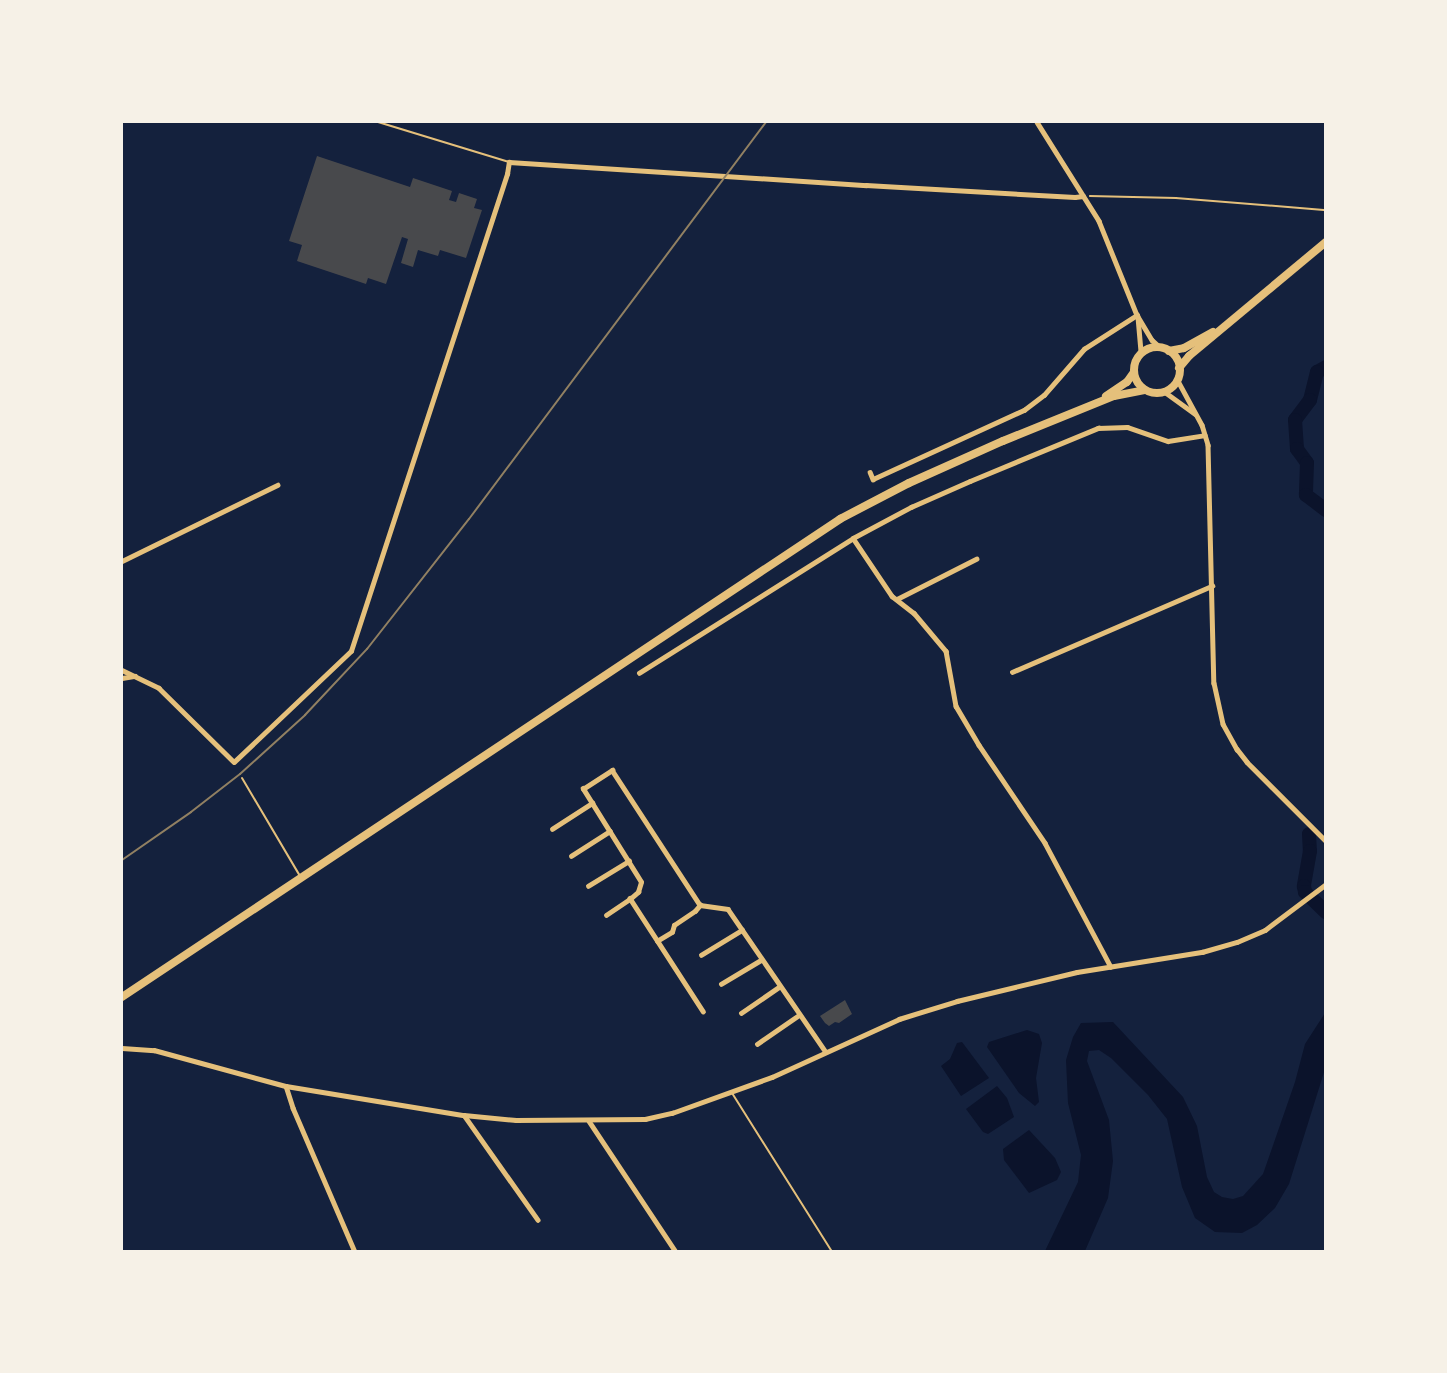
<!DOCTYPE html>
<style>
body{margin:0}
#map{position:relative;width:1447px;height:1373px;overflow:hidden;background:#14213d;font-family:"Archivo Narrow",sans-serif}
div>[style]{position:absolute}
.water>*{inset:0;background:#0b132b}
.river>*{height:14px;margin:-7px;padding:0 7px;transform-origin:7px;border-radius:7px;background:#0b132b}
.building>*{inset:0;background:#48494c}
.path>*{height:1.5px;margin:-0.75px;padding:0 0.75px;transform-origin:0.75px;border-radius:0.75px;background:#e5c07b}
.service>*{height:2px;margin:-1px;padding:0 1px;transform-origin:1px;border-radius:1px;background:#e5c07b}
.minor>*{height:4.5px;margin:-2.25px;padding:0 2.25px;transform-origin:2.25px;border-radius:2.25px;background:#e5c07b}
.primary>*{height:8px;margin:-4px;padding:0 4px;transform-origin:4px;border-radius:4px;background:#e5c07b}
.primary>.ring{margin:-4px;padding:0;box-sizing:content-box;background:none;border:8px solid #e5c07b;border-radius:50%}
.rail>*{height:2px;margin:-1px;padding:0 1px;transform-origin:1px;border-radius:1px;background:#918062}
span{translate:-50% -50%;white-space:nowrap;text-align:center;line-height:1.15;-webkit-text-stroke:6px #f6f1e7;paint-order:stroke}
.frame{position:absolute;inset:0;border:123px solid #f6f1e7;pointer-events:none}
</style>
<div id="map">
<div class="water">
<i style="clip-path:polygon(1325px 1013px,1325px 1069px,1289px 1184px,1275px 1208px,1257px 1225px,1242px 1233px,1215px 1232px,1195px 1218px,1182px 1187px,1167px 1119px,1148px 1095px,1111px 1058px,1099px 1050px,1089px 1051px,1087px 1061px,1109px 1120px,1113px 1161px,1108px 1198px,1085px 1251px,1045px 1251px,1078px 1182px,1081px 1155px,1068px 1103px,1066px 1060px,1073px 1037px,1081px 1023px,1113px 1022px,1183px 1097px,1197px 1126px,1207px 1177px,1214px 1192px,1222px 1197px,1233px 1199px,1243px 1196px,1263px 1174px,1295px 1082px,1305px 1044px)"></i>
<i style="clip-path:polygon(1027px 1030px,1039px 1034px,1042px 1043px,1036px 1078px,1039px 1102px,1035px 1106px,1019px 1093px,987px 1047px,989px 1042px)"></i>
<i style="clip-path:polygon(962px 1042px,989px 1078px,961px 1096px,941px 1066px,950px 1059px,957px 1043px)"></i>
<i style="clip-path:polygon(997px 1086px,1007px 1098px,1014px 1117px,988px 1134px,983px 1132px,966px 1109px)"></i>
<i style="clip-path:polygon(1029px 1130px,1055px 1158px,1061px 1172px,1057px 1180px,1029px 1193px,1004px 1160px,1003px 1149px)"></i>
</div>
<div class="river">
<i style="left:1326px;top:367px;width:10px;rotate:151deg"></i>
<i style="left:1317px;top:372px;width:29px;rotate:104deg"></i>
<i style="left:1310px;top:400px;width:25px;rotate:127deg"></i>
<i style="left:1295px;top:420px;width:29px;rotate:86deg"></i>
<i style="left:1297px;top:449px;width:17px;rotate:54deg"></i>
<i style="left:1307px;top:463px;width:32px;rotate:92deg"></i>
<i style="left:1306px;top:495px;width:25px;rotate:37deg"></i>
<i style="left:1309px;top:834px;width:17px;rotate:87deg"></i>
<i style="left:1310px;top:851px;width:36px;rotate:100deg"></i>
<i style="left:1304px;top:886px;width:6px;rotate:81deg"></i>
<i style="left:1305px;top:892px;width:29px;rotate:44deg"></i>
</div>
<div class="building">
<i style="clip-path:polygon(317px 156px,410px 187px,413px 178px,452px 191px,449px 200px,456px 202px,459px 193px,477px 199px,474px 208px,482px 210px,466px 258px,440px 250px,438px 256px,418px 250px,413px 267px,401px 263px,408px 239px,402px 237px,386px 284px,368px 278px,366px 284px,297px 261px,302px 245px,289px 241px)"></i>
<i style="clip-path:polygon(845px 1000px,852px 1014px,839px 1023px,835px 1022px,829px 1026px,825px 1023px,820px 1016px)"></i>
</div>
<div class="path">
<i style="left:1090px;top:196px;width:86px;rotate:1.3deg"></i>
<i style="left:1176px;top:198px;width:148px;rotate:4.6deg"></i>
</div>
<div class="service">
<i style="left:378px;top:122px;width:137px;rotate:17deg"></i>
<i style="left:242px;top:778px;width:114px;rotate:59.4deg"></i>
<i style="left:732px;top:1093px;width:188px;rotate:57.8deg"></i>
</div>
<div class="minor">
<i style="left:1037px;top:122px;width:117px;rotate:57.9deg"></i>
<i style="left:1099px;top:221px;width:101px;rotate:68deg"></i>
<i style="left:1137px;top:315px;width:29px;rotate:59deg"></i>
<i style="left:1152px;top:340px;width:12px;rotate:42deg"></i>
<i style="left:1138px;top:317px;width:37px;rotate:85deg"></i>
<i style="left:1177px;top:379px;width:52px;rotate:61.5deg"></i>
<i style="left:1202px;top:425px;width:21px;rotate:73deg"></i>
<i style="left:1208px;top:445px;width:238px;rotate:88.6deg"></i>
<i style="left:1214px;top:683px;width:42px;rotate:77.6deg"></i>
<i style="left:1223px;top:724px;width:29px;rotate:61deg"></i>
<i style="left:1237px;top:749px;width:16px;rotate:52deg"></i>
<i style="left:1247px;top:762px;width:112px;rotate:45deg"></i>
<i style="left:1165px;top:392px;width:37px;rotate:36deg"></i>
<i style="left:870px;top:472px;width:8px;rotate:67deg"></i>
<i style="left:873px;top:479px;width:166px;rotate:-24.6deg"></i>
<i style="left:1024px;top:410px;width:25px;rotate:-37deg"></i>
<i style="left:1044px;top:395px;width:61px;rotate:-49deg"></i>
<i style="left:1084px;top:349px;width:63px;rotate:-32.7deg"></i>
<i style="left:853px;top:538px;width:70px;rotate:56.1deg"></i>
<i style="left:892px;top:596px;width:28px;rotate:38deg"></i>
<i style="left:914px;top:613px;width:50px;rotate:49.9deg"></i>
<i style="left:946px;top:651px;width:56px;rotate:79.7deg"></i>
<i style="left:956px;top:706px;width:45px;rotate:59.5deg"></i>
<i style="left:979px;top:745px;width:118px;rotate:56deg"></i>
<i style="left:1045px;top:843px;width:140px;rotate:62deg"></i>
<i style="left:122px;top:561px;width:173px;rotate:-26.1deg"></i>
<i style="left:897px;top:599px;width:89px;rotate:-26.9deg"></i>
<i style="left:122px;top:670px;width:41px;rotate:25.9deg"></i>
<i style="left:159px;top:688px;width:105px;rotate:44.6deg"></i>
<i style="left:234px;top:762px;width:161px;rotate:-43.5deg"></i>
<i style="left:351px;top:651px;width:502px;rotate:-71.89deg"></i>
<i style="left:507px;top:174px;width:12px;rotate:-81deg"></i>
<i style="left:509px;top:162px;width:358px;rotate:3.7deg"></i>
<i style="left:866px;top:185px;width:209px;rotate:3.3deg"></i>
<i style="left:1075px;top:197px;width:8px;rotate:-7deg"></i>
<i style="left:1012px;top:672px;width:218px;rotate:-23.3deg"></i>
<i style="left:639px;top:673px;width:253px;rotate:-32.2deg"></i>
<i style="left:853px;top:538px;width:66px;rotate:-28.1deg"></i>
<i style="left:911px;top:507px;width:64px;rotate:-23.8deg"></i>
<i style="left:970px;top:481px;width:139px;rotate:-22.5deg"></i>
<i style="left:1098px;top:428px;width:29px;rotate:-2deg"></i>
<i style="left:1127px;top:427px;width:43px;rotate:18.9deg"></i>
<i style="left:1168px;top:441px;width:37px;rotate:-9deg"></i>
<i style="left:122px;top:678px;width:13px;rotate:-9deg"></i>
<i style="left:552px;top:829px;width:48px;rotate:-33deg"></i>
<i style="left:571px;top:856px;width:46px;rotate:-32.7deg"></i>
<i style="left:588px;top:886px;width:48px;rotate:-31.4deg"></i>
<i style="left:606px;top:915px;width:29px;rotate:-34deg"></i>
<i style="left:657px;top:941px;width:17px;rotate:-31deg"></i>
<i style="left:672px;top:932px;width:7px;rotate:-74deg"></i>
<i style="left:674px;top:925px;width:25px;rotate:-34deg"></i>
<i style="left:695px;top:911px;width:8px;rotate:-50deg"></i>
<i style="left:701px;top:955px;width:48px;rotate:-31.4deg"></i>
<i style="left:721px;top:984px;width:47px;rotate:-31deg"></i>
<i style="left:703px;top:1012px;width:135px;rotate:-122.9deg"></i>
<i style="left:630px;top:899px;width:11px;rotate:-41deg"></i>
<i style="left:638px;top:892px;width:10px;rotate:-73deg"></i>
<i style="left:641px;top:882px;width:110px;rotate:-121.9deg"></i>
<i style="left:583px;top:789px;width:35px;rotate:-33deg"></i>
<i style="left:612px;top:770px;width:161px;rotate:56.9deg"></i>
<i style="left:700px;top:905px;width:28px;rotate:8deg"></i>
<i style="left:728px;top:909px;width:173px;rotate:55.6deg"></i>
<i style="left:741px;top:1013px;width:46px;rotate:-34.4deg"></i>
<i style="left:757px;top:1044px;width:51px;rotate:-34.6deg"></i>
<i style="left:122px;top:1048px;width:32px;rotate:4deg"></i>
<i style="left:154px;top:1050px;width:137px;rotate:15.3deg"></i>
<i style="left:286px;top:1086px;width:180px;rotate:9.3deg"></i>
<i style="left:464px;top:1115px;width:52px;rotate:5.5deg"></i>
<i style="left:516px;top:1120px;width:129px;rotate:-0.4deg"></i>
<i style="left:645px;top:1119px;width:28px;rotate:-13deg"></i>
<i style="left:672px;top:1113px;width:106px;rotate:-19.8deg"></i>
<i style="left:772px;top:1077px;width:140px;rotate:-24.5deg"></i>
<i style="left:899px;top:1019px;width:61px;rotate:-17.2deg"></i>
<i style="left:957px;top:1001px;width:123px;rotate:-13.6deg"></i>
<i style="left:1077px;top:972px;width:127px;rotate:-9.1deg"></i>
<i style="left:1202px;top:952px;width:36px;rotate:-16deg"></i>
<i style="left:1237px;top:942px;width:30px;rotate:-23deg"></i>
<i style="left:1265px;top:930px;width:76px;rotate:-37deg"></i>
<i style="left:286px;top:1086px;width:23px;rotate:72deg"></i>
<i style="left:293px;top:1108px;width:157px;rotate:66.7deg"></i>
<i style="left:464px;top:1115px;width:128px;rotate:54.8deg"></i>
<i style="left:589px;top:1121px;width:157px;rotate:56.4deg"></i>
</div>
<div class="primary">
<i class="ring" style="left:1134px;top:347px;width:38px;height:38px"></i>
<i style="left:1169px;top:351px;width:15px;rotate:-11deg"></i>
<i style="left:1184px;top:348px;width:33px;rotate:-29deg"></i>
<i style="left:1179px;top:368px;width:16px;rotate:-50deg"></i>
<i style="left:1189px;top:356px;width:178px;rotate:-39.8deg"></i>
<i style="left:1106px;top:396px;width:25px;rotate:-34deg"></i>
<i style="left:1127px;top:382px;width:12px;rotate:-55deg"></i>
<i style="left:122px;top:997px;width:863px;rotate:-33.65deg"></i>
<i style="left:840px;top:519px;width:78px;rotate:-27.6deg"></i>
<i style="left:909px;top:483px;width:103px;rotate:-24.1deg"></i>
<i style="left:1003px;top:441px;width:120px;rotate:-22.1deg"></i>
<i style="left:1114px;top:396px;width:31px;rotate:-11deg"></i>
</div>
<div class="rail">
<i style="left:122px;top:860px;width:84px;rotate:-34.8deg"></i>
<i style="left:191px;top:812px;width:62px;rotate:-37.8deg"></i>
<i style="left:240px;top:774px;width:88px;rotate:-42.2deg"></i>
<i style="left:305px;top:715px;width:91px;rotate:-46.8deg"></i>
<i style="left:367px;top:649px;width:165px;rotate:-51.9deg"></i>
<i style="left:469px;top:519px;width:496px;rotate:-53.2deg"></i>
</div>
<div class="frame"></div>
</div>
